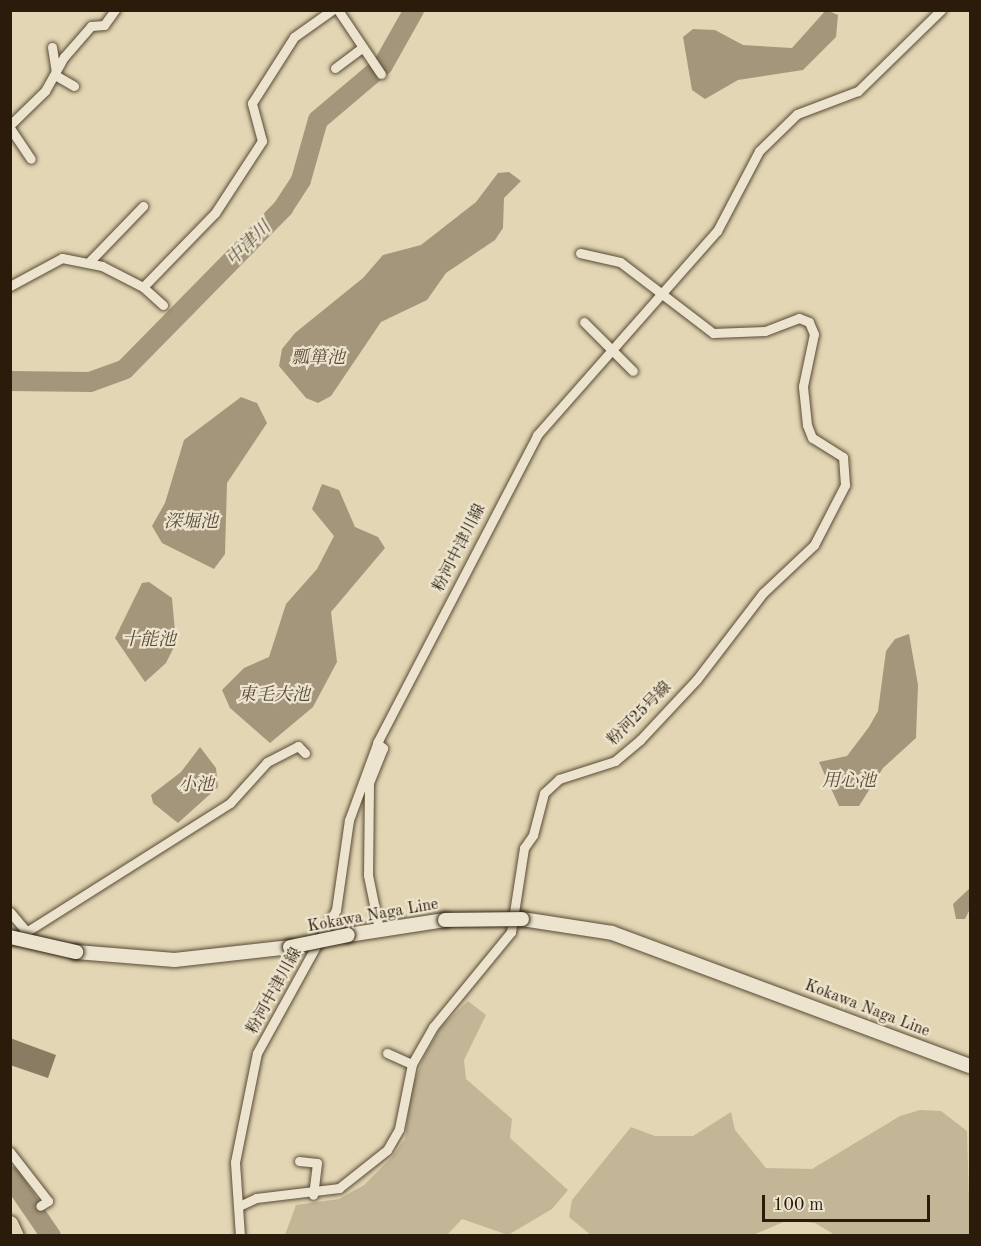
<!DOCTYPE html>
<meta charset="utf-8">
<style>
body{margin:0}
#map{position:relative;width:981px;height:1246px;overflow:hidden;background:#e2d6b4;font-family:"Old Standard TT","Noto Serif JP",serif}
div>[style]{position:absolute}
.green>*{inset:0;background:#c3b697}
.water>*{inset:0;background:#a4967b}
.river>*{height:20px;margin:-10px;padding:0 10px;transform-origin:10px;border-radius:10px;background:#a4967b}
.building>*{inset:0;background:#8a7c63}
.roads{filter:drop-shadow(0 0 2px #594a35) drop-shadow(0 0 2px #594a35)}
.minor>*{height:9px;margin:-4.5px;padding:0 4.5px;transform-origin:4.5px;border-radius:4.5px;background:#ece4ce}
.secondary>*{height:14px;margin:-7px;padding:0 7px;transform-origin:7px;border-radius:7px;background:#ece4ce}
.primary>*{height:15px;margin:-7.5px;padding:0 7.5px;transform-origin:7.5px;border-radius:7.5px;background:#e2d6b4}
.bridges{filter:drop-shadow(0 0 2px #2b1b0b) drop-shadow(0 0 2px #2b1b0b)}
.secondary-bridge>*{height:14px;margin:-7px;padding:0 7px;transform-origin:7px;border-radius:7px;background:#ece4ce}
span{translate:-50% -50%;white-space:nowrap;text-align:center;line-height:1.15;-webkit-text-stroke:4.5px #ece4ce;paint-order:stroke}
.street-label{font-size:16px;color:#2b1b0b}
.water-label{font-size:18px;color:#5b4c38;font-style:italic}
.frame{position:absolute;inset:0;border:12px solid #2b1b0b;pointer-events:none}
.scale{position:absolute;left:762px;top:1195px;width:168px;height:27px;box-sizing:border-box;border:3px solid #2b1b0b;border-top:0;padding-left:8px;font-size:18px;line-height:21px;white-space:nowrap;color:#2b1b0b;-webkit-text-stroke:4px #ece4ce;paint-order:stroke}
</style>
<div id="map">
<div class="green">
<i style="clip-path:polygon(468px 1001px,486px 1015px,464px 1060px,466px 1079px,512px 1119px,510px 1138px,568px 1190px,552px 1209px,508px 1235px,462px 1219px,447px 1235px,285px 1235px,296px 1205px,339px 1199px,364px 1185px,391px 1158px,405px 1139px,412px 1088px,424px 1057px,441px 1027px)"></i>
<i style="clip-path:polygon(920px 1110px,941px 1111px,967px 1131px,970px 1235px,835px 1235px,815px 1223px,788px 1220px,753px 1235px,592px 1236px,569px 1217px,572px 1200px,631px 1127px,655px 1136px,693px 1136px,731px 1112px,735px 1130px,766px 1168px,812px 1169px,900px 1116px)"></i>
</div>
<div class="water">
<i style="clip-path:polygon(826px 10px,838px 15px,836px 37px,803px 70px,738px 80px,705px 99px,692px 90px,683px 37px,693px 29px,715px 30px,743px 45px,792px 48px)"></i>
<i style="clip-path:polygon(509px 172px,521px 181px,504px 198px,503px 228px,495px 240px,446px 273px,427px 300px,381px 322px,331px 396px,318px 403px,306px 398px,279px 366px,282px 349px,295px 333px,363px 278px,383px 255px,421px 245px,476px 202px,498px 173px)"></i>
<i style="clip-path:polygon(241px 397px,257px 403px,267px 423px,227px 483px,225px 554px,214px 569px,162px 543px,152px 526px,165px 503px,184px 440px)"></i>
<i style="clip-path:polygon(322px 484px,339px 490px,355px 527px,378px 537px,385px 548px,331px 612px,337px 662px,313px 707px,270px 743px,230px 708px,222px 690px,244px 668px,269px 657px,286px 604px,317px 569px,334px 536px,312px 509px)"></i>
<i style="clip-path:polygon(149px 582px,172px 598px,176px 643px,166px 663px,145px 682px,115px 638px,142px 583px)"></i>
<i style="clip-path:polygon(909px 634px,918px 685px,916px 738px,883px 768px,859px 806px,839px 806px,819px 762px,847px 756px,869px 727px,878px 711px,886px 651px,895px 639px)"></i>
<i style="clip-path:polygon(200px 747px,216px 768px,218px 787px,178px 823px,153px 803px,151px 795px,181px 772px)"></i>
<i style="clip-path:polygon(970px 888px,970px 909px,965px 919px,956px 919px,953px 904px)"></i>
</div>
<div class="river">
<i style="left:10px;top:381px;width:80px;rotate:0.7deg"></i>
<i style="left:90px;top:382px;width:37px;rotate:-20deg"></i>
<i style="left:125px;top:369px;width:226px;rotate:-45.5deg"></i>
<i style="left:283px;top:208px;width:33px;rotate:-57deg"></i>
<i style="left:301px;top:180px;width:62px;rotate:-74.2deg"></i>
<i style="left:318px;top:120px;width:85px;rotate:-40.2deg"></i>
<i style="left:383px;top:65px;width:63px;rotate:-60.6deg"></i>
<i style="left:10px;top:1176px;width:73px;rotate:55.7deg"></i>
</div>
<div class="building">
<i style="clip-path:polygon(10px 1038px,56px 1055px,48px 1078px,10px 1065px)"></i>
</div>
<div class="roads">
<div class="minor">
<i style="left:338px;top:10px;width:77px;rotate:56.1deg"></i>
<i style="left:52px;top:47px;width:25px;rotate:81deg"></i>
<i style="left:335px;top:68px;width:34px;rotate:-37deg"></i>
<i style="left:55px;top:75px;width:22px;rotate:30deg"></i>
<i style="left:10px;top:125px;width:49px;rotate:-44.2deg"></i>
<i style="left:45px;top:91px;width:39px;rotate:-61deg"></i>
<i style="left:64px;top:57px;width:41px;rotate:-48.9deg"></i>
<i style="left:91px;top:26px;width:13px;rotate:-4deg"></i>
<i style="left:104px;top:25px;width:19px;rotate:-54deg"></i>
<i style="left:10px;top:128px;width:37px;rotate:56deg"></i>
<i style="left:89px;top:262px;width:78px;rotate:-46deg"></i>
<i style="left:10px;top:286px;width:59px;rotate:-28.3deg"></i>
<i style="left:62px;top:258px;width:41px;rotate:11.3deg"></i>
<i style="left:102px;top:266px;width:46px;rotate:27.1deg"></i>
<i style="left:143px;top:287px;width:103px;rotate:-45.8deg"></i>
<i style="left:215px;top:213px;width:86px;rotate:-56.9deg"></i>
<i style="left:262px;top:141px;width:39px;rotate:-105deg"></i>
<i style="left:252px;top:103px;width:78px;rotate:-57.5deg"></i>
<i style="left:294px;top:37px;width:47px;rotate:-35.4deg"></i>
<i style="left:143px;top:287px;width:27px;rotate:42deg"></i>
<i style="left:584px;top:322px;width:69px;rotate:45deg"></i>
<i style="left:377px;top:743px;width:8px;rotate:40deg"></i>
<i style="left:383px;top:748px;width:38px;rotate:112deg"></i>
<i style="left:369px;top:783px;width:92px;rotate:90.6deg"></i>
<i style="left:368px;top:875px;width:55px;rotate:78.5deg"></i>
<i style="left:10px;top:912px;width:26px;rotate:50deg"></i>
<i style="left:15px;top:939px;width:254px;rotate:-32.3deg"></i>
<i style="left:230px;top:803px;width:55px;rotate:-47.9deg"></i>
<i style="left:267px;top:762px;width:35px;rotate:-27deg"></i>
<i style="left:298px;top:746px;width:10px;rotate:45deg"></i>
<i style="left:387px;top:1053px;width:27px;rotate:24deg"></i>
<i style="left:10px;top:1152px;width:62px;rotate:52.2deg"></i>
<i style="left:48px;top:1201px;width:9px;rotate:148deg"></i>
<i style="left:299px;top:1161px;width:18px;rotate:6deg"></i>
<i style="left:317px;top:1163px;width:32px;rotate:97deg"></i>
<i style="left:239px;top:1206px;width:19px;rotate:-25deg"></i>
<i style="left:256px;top:1198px;width:84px;rotate:-6.9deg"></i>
<i style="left:339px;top:1188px;width:61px;rotate:-38.4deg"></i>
<i style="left:387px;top:1150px;width:24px;rotate:-60deg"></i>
<i style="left:399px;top:1129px;width:66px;rotate:-78.7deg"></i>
<i style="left:412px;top:1064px;width:43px;rotate:-60.4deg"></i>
<i style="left:433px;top:1027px;width:123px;rotate:-50.6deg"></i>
<i style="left:511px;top:932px;width:85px;rotate:-81.2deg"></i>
<i style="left:524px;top:848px;width:16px;rotate:-55deg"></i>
<i style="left:533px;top:835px;width:43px;rotate:-75.3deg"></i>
<i style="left:544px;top:793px;width:21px;rotate:-43deg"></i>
<i style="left:559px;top:779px;width:59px;rotate:-17.8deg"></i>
<i style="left:615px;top:761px;width:33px;rotate:-40deg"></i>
<i style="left:640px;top:740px;width:83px;rotate:-46.9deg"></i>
<i style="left:697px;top:679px;width:108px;rotate:-52.5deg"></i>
<i style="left:763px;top:593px;width:70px;rotate:-43.3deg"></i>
<i style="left:814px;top:545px;width:68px;rotate:-62.7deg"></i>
<i style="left:845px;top:485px;width:28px;rotate:-94deg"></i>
<i style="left:843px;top:457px;width:36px;rotate:-148deg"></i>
<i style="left:812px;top:438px;width:14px;rotate:-111deg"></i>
<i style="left:807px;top:425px;width:39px;rotate:-96deg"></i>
<i style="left:803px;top:386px;width:53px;rotate:-78.1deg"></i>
<i style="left:814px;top:334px;width:13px;rotate:-113deg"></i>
<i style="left:809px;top:322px;width:11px;rotate:-158deg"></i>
<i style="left:799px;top:318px;width:36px;rotate:159deg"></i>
<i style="left:765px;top:331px;width:52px;rotate:177.8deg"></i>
<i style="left:713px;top:333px;width:117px;rotate:-142.6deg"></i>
<i style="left:620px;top:262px;width:41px;rotate:-167.3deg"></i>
<i style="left:240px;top:1236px;width:74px;rotate:-93.9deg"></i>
<i style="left:235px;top:1162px;width:111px;rotate:-78.6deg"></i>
<i style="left:257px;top:1053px;width:163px;rotate:-61.1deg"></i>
<i style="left:336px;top:910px;width:91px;rotate:-81.8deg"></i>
<i style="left:349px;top:820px;width:84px;rotate:-69.8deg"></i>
<i style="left:378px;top:741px;width:345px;rotate:-62.5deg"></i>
<i style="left:537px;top:435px;width:272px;rotate:-48.6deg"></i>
<i style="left:717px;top:231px;width:90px;rotate:-62.3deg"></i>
<i style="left:759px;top:151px;width:53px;rotate:-44.2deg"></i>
<i style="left:797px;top:114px;width:65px;rotate:-20.7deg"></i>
<i style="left:858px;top:91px;width:116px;rotate:-44.3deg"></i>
</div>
<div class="secondary">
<i style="left:522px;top:919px;width:91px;rotate:8.8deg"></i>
<i style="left:612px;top:933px;width:382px;rotate:20.4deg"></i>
<i style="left:348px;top:935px;width:98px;rotate:-8.8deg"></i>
<i style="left:76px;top:952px;width:99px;rotate:4.6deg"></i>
<i style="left:175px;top:960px;width:116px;rotate:-6.4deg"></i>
</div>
<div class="primary">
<i style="left:10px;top:1223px;width:14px;rotate:65deg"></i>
</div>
</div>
<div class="bridges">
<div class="secondary-bridge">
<i style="left:445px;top:920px;width:77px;rotate:-0.7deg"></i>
<i style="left:10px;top:937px;width:68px;rotate:12.8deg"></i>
<i style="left:290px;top:947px;width:59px;rotate:-11.7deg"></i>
</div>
</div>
<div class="street-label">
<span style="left:460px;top:548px;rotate:-63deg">粉河中津川線</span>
<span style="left:640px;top:714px;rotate:-45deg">粉河25号線</span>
<span style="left:373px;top:916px;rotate:-10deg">Kokawa Naga Line</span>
<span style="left:275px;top:991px;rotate:-61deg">粉河中津川線</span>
<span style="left:867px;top:1009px;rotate:21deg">Kokawa Naga Line</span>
</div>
<div class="water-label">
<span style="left:249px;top:244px;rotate:-45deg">中津川</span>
<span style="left:318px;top:358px">瓢箪池</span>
<span style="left:191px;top:522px">深堀池</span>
<span style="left:149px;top:640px">十能池</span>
<span style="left:274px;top:695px">東毛大池</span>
<span style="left:849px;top:781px">用心池</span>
<span style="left:196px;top:785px">小池</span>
</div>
<div class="frame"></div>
<div class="scale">100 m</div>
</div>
